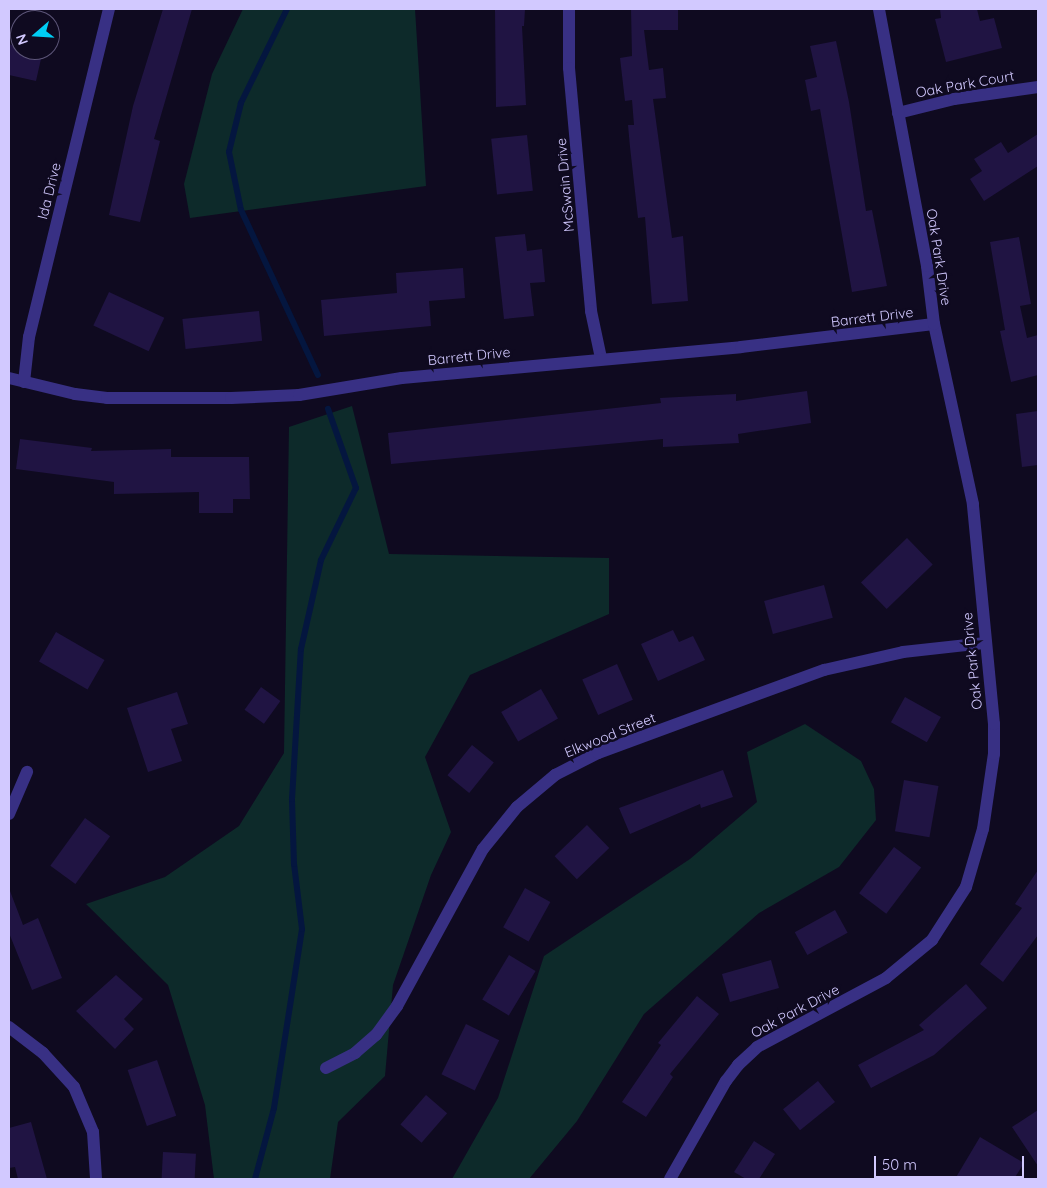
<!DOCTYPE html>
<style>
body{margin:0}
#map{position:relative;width:1047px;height:1188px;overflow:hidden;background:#0f0a20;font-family:Quicksand,sans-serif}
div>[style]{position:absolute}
.green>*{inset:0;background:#0d2a2a}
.stream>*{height:6px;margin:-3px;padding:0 3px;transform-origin:3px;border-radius:3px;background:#04163f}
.building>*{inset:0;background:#201443;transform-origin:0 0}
.minor>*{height:12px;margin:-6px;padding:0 6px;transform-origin:6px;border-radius:6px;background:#383084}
span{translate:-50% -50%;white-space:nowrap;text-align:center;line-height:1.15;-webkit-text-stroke:5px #0f0a20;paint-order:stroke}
.street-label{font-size:14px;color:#d2c9ff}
.frame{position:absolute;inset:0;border:10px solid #d2c9ff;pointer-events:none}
.north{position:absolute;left:10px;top:10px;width:50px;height:50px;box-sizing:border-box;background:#0f0a20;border:1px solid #5d5679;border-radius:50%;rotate:251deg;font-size:14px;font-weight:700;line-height:20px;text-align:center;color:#d2c9ff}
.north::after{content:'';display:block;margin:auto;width:18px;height:22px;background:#00cdf4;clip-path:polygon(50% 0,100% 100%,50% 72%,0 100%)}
.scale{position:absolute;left:874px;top:1156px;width:150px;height:22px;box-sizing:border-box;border:2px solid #d2c9ff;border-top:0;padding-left:6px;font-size:15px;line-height:18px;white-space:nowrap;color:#d2c9ff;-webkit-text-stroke:4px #0f0a20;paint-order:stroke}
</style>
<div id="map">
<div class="green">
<i style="clip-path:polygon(243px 9px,415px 9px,426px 186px,190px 218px,184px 184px,212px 74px)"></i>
<i style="clip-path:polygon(352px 406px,389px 554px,609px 558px,609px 614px,470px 675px,425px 757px,451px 832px,431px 875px,393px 985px,385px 1076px,338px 1122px,330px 1179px,214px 1179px,205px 1105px,168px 985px,86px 904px,165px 877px,239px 826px,284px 753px,289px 427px)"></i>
<i style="clip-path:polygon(805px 724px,861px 761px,874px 789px,876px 820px,839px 867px,759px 913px,644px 1014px,577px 1121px,529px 1179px,452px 1179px,498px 1098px,544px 956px,690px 859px,757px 802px,747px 752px)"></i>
</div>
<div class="stream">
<i style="left:287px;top:9px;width:105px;rotate:116.1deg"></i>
<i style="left:241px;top:103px;width:50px;rotate:103.8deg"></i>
<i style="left:229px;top:152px;width:59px;rotate:78.3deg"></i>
<i style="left:241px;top:210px;width:182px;rotate:65deg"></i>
<i style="left:255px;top:1179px;width:73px;rotate:-75deg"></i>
<i style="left:274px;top:1108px;width:181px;rotate:-81.1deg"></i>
<i style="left:302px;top:929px;width:65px;rotate:-97deg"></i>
<i style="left:294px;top:864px;width:65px;rotate:-91.8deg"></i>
<i style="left:292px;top:799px;width:150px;rotate:-86.6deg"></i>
<i style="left:301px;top:649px;width:91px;rotate:-77.3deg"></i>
<i style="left:321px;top:560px;width:80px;rotate:-64.1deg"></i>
<i style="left:356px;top:488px;width:84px;rotate:-109.5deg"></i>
</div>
<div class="building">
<i style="clip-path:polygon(163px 9px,192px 9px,154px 139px,160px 141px,140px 222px,109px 215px,133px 106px)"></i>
<i style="clip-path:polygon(495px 9px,525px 9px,524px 26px,522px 26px,526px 105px,496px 107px)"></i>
<i style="clip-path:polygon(631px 9px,678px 9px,678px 30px,644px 30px,649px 70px,663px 68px,666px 98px,653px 99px,672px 238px,683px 236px,688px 301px,652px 304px,645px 217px,638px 218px,630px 147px,628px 125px,634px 125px,632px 100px,625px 101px,620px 58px,632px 56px)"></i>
<i style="clip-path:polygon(940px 9px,977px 9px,980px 21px,994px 18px,1002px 48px,946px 62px,935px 19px,941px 18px)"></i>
<i style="clip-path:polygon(20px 24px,20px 50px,43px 50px,36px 81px,9px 75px,9px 44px,15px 46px)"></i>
<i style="clip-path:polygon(836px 41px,849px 102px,866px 211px,872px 210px,887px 286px,852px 292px,820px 109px,811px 111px,805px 80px,817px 77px,810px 46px)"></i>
<i style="clip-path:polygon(1038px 134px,1038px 166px,984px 201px,970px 179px,982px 171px,974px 159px,1001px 142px,1008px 153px)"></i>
<i style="left:527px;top:135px;width:56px;height:36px;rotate:84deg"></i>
<i style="clip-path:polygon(525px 234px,527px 251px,542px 249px,545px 282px,530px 283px,534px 316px,504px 319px,495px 237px)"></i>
<i style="clip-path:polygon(1019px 237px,1031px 304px,1020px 306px,1027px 338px,1038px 335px,1038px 375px,1011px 382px,1000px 331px,1005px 330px,990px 242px)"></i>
<i style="clip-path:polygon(463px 268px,465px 298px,429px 301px,431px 326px,324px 336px,321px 300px,397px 293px,396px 273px)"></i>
<i style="left:109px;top:292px;width:61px;height:37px;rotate:25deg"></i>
<i style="left:259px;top:311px;width:30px;height:77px;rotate:84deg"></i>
<i style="clip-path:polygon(807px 391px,811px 423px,738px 434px,739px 443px,663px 447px,663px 439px,391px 464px,388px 433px,661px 403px,660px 398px,736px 394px,736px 401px)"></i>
<i style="clip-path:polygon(1038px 411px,1038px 465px,1022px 467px,1016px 414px)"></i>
<i style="clip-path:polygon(20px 439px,92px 448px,91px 451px,171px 449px,171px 457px,249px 457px,250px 499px,233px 499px,233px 513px,199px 513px,199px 492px,114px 494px,114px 482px,16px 469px)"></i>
<i style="left:907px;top:538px;width:37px;height:64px;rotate:46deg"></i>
<i style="left:824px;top:585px;width:34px;height:62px;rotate:75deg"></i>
<i style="clip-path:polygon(673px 630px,679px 642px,693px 636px,705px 660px,658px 681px,641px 644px)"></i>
<i style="left:56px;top:632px;width:56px;height:34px;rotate:30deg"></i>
<i style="left:617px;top:664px;width:39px;height:38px;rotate:66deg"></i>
<i style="left:261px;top:687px;width:24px;height:28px;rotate:36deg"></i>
<i style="left:541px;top:689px;width:34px;height:46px;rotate:60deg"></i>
<i style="clip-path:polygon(177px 692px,188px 724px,171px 729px,182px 761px,148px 772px,127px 708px)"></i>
<i style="left:905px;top:697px;width:41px;height:29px;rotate:29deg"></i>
<i style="left:472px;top:745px;width:28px;height:39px;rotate:39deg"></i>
<i style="clip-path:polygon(723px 770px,733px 797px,701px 808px,700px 804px,630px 834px,619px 808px)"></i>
<i style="left:904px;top:780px;width:35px;height:52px;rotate:10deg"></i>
<i style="left:85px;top:818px;width:31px;height:59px;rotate:36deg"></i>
<i style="left:587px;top:825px;width:32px;height:45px;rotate:46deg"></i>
<i style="left:894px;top:847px;width:34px;height:58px;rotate:37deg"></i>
<i style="clip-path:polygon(1038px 870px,1038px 935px,1003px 982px,980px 964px,1022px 908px,1015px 904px)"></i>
<i style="left:525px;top:888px;width:29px;height:45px;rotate:29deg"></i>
<i style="clip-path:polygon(10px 891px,23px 925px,38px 918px,62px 978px,32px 990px,9px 933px)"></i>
<i style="left:835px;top:910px;width:26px;height:46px;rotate:61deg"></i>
<i style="left:509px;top:955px;width:31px;height:52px;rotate:31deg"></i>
<i style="left:771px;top:960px;width:29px;height:51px;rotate:74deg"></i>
<i style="clip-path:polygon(116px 975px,143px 999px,124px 1019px,134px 1029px,115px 1049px,76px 1011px)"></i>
<i style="clip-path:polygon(966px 984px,987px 1008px,934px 1055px,871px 1088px,858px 1065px,924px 1030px,919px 1025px)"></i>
<i style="clip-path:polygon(697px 996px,719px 1014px,670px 1074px,673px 1077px,646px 1117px,622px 1102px,661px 1045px,658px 1043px)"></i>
<i style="left:466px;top:1024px;width:37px;height:56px;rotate:26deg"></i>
<i style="left:157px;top:1060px;width:59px;height:31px;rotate:71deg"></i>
<i style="left:818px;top:1081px;width:27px;height:45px;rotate:51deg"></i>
<i style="left:426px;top:1095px;width:28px;height:39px;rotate:41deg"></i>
<i style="clip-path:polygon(1038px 1110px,1038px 1166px,1012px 1127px)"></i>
<i style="clip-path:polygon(31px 1122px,47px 1179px,18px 1179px,15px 1167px,9px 1168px,9px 1128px)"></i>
<i style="clip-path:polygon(980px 1137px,1024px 1163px,1014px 1179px,955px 1179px)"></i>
<i style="clip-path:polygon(754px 1141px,775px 1154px,759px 1179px,746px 1179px,734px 1172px)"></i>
<i style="left:163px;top:1152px;width:33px;height:27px;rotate:3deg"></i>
</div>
<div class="minor">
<i style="left:569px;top:9px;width:59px;rotate:90deg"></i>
<i style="left:569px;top:68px;width:244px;rotate:84.8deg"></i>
<i style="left:591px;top:311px;width:48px;rotate:78deg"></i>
<i style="left:898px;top:113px;width:58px;rotate:-14deg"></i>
<i style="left:954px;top:99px;width:85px;rotate:-8.1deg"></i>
<i style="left:9px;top:378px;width:68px;rotate:13.6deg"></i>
<i style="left:75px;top:394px;width:32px;rotate:7deg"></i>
<i style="left:107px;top:398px;width:124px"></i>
<i style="left:231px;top:398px;width:68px;rotate:-2.5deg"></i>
<i style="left:299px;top:395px;width:104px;rotate:-9.4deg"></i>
<i style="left:402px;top:378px;width:340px;rotate:-5.2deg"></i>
<i style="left:741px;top:347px;width:194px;rotate:-6.8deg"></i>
<i style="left:24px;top:382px;width:45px;rotate:-83.7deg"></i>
<i style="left:29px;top:337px;width:338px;rotate:-76.3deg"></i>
<i style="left:9px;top:814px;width:46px;rotate:-66.8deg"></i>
<i style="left:9px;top:1027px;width:43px;rotate:37.4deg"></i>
<i style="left:43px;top:1053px;width:46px;rotate:47.6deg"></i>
<i style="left:74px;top:1087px;width:49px;rotate:67.1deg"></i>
<i style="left:93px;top:1132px;width:47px;rotate:86.3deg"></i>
<i style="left:326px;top:1068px;width:33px;rotate:-27deg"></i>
<i style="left:355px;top:1053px;width:28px;rotate:-41deg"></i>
<i style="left:376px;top:1035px;width:36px;rotate:-54deg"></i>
<i style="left:397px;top:1006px;width:179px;rotate:-61.3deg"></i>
<i style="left:483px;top:849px;width:54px;rotate:-51deg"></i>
<i style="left:517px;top:807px;width:50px;rotate:-40.1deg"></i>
<i style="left:555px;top:775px;width:48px;rotate:-27.1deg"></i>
<i style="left:598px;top:753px;width:241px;rotate:-20.2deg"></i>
<i style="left:824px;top:670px;width:81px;rotate:-12.8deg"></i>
<i style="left:903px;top:652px;width:81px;rotate:-6.3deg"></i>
<i style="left:670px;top:1179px;width:113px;rotate:-60.3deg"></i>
<i style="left:726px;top:1081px;width:20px;rotate:-53deg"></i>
<i style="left:738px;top:1065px;width:26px;rotate:-43deg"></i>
<i style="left:757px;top:1047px;width:146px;rotate:-28.1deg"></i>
<i style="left:886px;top:978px;width:60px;rotate:-39.6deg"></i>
<i style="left:932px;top:940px;width:63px;rotate:-57.3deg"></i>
<i style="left:966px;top:887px;width:60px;rotate:-73.7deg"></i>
<i style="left:983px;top:829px;width:76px;rotate:-81.7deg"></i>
<i style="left:994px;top:754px;width:30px;rotate:-90deg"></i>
<i style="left:994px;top:724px;width:221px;rotate:-95.5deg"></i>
<i style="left:973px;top:504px;width:184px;rotate:-102.2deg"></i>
<i style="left:934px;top:324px;width:58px;rotate:-96.9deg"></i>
<i style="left:927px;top:266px;width:261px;rotate:-100.6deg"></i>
</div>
<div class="street-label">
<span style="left:965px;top:84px;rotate:-10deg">Oak Park Court</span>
<span style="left:565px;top:185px;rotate:-95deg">McSwain Drive</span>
<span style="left:49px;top:191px;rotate:-76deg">Ida Drive</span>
<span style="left:939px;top:257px;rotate:81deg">Oak Park Drive</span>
<span style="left:872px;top:317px;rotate:-7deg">Barrett Drive</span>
<span style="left:469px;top:356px;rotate:-6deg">Barrett Drive</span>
<span style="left:972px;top:661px;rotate:-96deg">Oak Park Drive</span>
<span style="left:610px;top:735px;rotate:-22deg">Elkwood Street</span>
<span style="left:795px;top:1011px;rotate:-28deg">Oak Park Drive</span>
</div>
<div class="frame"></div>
<div class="north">N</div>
<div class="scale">50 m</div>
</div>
